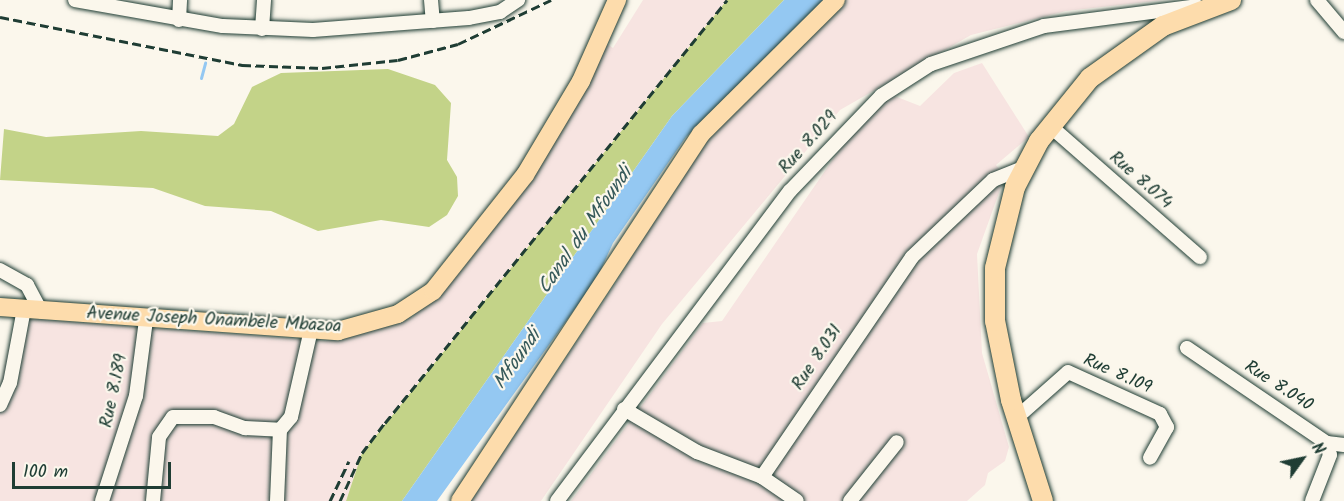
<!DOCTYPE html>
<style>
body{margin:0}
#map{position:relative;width:1344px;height:501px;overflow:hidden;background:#fbf7ec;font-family:Kalam,sans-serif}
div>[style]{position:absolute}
.built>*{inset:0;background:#f7e4e1}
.green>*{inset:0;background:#c3d388}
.water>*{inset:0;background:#94c8f2}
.stream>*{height:3px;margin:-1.5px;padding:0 1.5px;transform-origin:1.5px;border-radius:1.5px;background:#94c8f2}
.roads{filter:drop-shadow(0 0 2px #1f3d34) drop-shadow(0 0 2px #1f3d34)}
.minor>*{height:14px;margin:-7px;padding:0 7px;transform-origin:7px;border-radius:7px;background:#fbf7ec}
.major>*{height:18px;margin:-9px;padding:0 9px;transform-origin:9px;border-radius:9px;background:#fddcac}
.highway>*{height:20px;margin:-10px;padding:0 10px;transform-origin:10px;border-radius:10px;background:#fddcac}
.rail>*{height:3px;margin-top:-1.5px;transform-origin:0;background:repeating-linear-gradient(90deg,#1f3d34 0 9px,transparent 0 13.5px)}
span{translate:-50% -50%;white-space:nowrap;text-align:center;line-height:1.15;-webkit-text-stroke:4.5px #fbf7ec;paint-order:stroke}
.street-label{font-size:18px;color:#1f3d34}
.water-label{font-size:20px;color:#36595a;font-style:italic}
.north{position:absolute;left:1272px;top:429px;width:60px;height:60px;-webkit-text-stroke:4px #fbf7ec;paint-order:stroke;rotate:57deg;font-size:16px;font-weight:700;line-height:24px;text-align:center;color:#1f3d34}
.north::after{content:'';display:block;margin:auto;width:21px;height:27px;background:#1f3d34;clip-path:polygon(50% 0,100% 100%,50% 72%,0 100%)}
.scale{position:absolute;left:12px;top:462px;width:159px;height:27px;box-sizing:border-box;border:3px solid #1f3d34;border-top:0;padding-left:8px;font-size:18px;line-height:21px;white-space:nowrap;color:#1f3d34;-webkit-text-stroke:4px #fbf7ec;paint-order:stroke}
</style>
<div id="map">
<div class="built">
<i style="clip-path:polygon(643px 0,727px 0,362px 453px,346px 501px,0 501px,0 386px,15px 318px,326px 341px,406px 313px,412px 318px,606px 43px,613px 48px)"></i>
<i style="clip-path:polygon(841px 0,1165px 0,1066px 11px,971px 35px,840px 110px,662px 324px,541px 501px,471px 501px,614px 286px,697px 148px)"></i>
<i style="clip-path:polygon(982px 63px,1029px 137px,996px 165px,1005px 176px,977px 254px,982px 353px,1009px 447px,1005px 461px,988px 473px,985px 485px,967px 501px,571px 501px,703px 323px,722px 321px,840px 149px,869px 116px,892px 95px,920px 106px,954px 73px)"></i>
</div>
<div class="green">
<i style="clip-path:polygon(727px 0,784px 0,672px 116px,402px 501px,346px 501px,362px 453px)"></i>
<i style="clip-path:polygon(388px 69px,435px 85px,451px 103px,447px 160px,457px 177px,458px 196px,447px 215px,429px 227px,381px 220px,318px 231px,271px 211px,205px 206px,153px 188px,0 180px,4px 129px,46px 137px,141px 131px,218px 136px,234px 124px,252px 87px,281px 73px)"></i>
</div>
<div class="water">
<i style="clip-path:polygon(784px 0,824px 0,686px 137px,613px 243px,597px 278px,437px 501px,402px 501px,672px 116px)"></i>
</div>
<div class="stream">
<i style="left:201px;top:78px;width:16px;rotate:-75deg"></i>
</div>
<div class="roads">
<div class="minor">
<i style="left:75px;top:0;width:150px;rotate:10deg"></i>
<i style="left:223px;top:26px;width:90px;rotate:2.5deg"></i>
<i style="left:313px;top:30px;width:156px;rotate:-4.4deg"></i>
<i style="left:469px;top:18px;width:32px;rotate:-11deg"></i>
<i style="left:500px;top:12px;width:22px;rotate:-34deg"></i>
<i style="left:431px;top:0;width:21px;rotate:85deg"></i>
<i style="left:1317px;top:0;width:42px;rotate:49.8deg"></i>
<i style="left:179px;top:20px;width:20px;rotate:-87deg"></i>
<i style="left:262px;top:29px;width:29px;rotate:-86deg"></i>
<i style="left:1057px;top:132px;width:190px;rotate:41.2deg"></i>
<i style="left:0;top:270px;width:31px;rotate:29deg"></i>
<i style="left:27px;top:285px;width:30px;rotate:62deg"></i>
<i style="left:1187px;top:348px;width:169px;rotate:34.2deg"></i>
<i style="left:1327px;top:443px;width:12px;rotate:76deg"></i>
<i style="left:1330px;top:455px;width:49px;rotate:111.4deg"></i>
<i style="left:0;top:405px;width:24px;rotate:-66deg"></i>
<i style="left:10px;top:383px;width:75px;rotate:-79.3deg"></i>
<i style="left:624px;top:409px;width:85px;rotate:30.5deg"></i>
<i style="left:697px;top:452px;width:70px;rotate:21deg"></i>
<i style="left:762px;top:477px;width:266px;rotate:-55.7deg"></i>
<i style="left:912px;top:257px;width:112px;rotate:-43.5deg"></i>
<i style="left:993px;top:180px;width:35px;rotate:-22deg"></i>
<i style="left:1023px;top:412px;width:60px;rotate:-41.6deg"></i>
<i style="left:1068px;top:372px;width:101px;rotate:24.5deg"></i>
<i style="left:1160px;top:414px;width:15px;rotate:62deg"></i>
<i style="left:1167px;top:427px;width:35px;rotate:119deg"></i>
<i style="left:1327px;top:443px;width:17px;rotate:7deg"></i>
<i style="left:762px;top:477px;width:42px;rotate:34.4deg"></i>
<i style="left:102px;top:501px;width:110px;rotate:-72.1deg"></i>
<i style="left:136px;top:396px;width:77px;rotate:-82.5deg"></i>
<i style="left:153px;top:501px;width:64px;rotate:-84.6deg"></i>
<i style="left:159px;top:437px;width:24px;rotate:-55deg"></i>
<i style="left:173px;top:417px;width:41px"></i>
<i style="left:214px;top:417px;width:33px;rotate:20deg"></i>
<i style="left:245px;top:428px;width:35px;rotate:3deg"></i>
<i style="left:280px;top:430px;width:17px;rotate:-50deg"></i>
<i style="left:291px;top:417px;width:89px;rotate:-77.1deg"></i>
<i style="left:277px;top:501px;width:71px;rotate:-87.6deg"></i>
<i style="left:557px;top:501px;width:388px;rotate:-53.1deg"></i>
<i style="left:790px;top:191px;width:132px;rotate:-46.2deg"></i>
<i style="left:881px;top:96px;width:59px;rotate:-32.6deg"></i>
<i style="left:931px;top:64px;width:119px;rotate:-18.6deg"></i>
<i style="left:1044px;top:26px;width:154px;rotate:-7.4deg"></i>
<i style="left:850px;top:501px;width:75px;rotate:-51.5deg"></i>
</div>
<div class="major">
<i style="left:0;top:307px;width:339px;rotate:4.1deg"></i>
<i style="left:338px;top:331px;width:62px;rotate:-15.8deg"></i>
<i style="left:398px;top:314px;width:42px;rotate:-33.3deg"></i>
<i style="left:433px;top:291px;width:148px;rotate:-51.6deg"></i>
<i style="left:525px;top:175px;width:109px;rotate:-59.2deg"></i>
<i style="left:581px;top:81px;width:89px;rotate:-66deg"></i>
<i style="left:460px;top:501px;width:439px;rotate:-56.7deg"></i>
<i style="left:701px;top:134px;width:190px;rotate:-44.8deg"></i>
</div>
<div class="highway">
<i style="left:1043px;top:501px;width:106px;rotate:-107.6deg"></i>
<i style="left:1011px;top:400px;width:81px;rotate:-101.4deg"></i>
<i style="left:995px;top:321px;width:53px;rotate:-90deg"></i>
<i style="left:995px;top:268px;width:83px;rotate:-76.1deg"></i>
<i style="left:1015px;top:187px;width:52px;rotate:-62.4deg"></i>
<i style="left:1039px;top:141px;width:81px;rotate:-51deg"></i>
<i style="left:1090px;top:78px;width:90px;rotate:-35.5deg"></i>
<i style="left:1163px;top:26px;width:73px;rotate:-20.9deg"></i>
</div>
</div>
<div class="rail">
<i style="left:0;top:17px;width:247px;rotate:11.2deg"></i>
<i style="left:242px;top:65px;width:80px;rotate:2.1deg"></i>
<i style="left:322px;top:68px;width:76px;rotate:-6deg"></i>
<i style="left:398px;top:60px;width:62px;rotate:-14.9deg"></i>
<i style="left:458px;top:44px;width:103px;rotate:-25.3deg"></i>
<i style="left:330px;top:501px;width:44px;rotate:-64.6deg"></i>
<i style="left:340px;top:501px;width:53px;rotate:-65.4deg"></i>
<i style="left:362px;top:453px;width:38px;rotate:-53deg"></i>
<i style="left:385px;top:423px;width:544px;rotate:-51.04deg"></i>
</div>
<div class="street-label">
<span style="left:809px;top:143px;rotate:-48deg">Rue 8.029</span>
<span style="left:1140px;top:181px;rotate:41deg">Rue 8.074</span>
<span style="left:214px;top:321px;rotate:3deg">Avenue Joseph Onambele Mbazoa</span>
<span style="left:818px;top:358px;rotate:-56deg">Rue 8.031</span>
<span style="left:1117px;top:375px;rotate:24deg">Rue 8.109</span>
<span style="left:1278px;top:387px;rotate:33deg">Rue 8.040</span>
<span style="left:115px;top:391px;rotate:-78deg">Rue 8.189</span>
</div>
<div class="water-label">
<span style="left:586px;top:231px;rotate:-55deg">Canal du Mfoundi</span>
<span style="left:518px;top:360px;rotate:-55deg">Mfoundi</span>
</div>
<div class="north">N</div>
<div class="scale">100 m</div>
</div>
